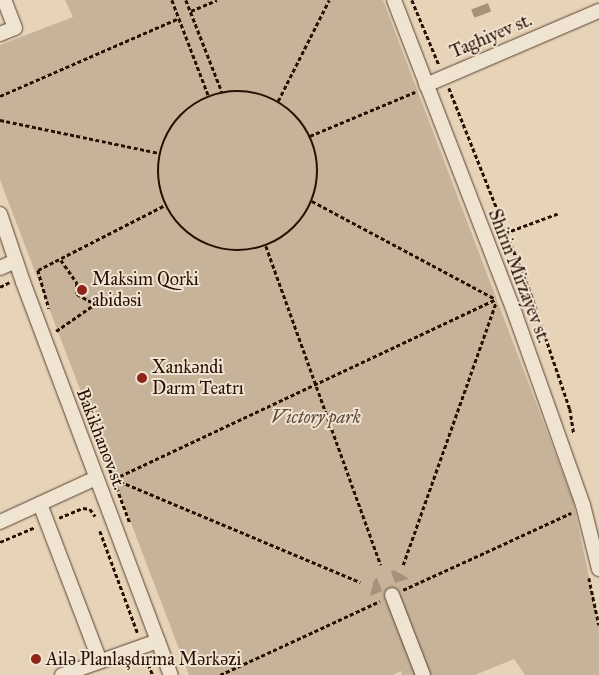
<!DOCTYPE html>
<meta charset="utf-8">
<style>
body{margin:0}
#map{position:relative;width:599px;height:675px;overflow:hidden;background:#e7d4b8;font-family:"IM FELL Great Primer",serif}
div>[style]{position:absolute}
.green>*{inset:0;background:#c7b399}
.water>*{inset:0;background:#a6917a;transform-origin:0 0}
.path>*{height:2.5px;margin-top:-1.25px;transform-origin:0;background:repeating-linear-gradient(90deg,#290f03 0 4px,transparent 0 6.5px)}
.path>.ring{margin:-1.25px;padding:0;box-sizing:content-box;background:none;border:2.5px solid #290f03;border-radius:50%}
.roads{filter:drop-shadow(0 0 1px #584030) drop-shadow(0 0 1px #584030)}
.minor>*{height:14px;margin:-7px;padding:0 7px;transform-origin:7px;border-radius:7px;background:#efe3d1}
.dots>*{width:14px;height:14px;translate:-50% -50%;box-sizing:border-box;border:2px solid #efe3d1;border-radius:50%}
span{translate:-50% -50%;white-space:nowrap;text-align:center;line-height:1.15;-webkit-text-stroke:4px #efe3d1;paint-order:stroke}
.street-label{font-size:18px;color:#290f03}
.poi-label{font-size:18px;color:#290f03}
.left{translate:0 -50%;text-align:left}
.park-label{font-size:18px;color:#604838;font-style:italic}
</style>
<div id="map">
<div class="green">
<i style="clip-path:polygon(65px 0,383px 0,573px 500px,599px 625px,599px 675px,525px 675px,514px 659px,475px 675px,402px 675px,401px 671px,393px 675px,189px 675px,0 180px,0 45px,73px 17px)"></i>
</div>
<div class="water">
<i style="left:488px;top:3px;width:9px;height:18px;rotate:69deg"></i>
<i style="clip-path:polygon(394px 570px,408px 578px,408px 579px,395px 583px,391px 572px)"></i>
<i style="clip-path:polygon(377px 578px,382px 591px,370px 596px,374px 580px)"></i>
</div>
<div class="path">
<i style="left:172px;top:0;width:104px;rotate:69.1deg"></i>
<i style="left:186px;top:0;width:99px;rotate:68.6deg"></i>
<i style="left:412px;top:0;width:70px;rotate:67.4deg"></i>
<i style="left:191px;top:11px;width:28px;rotate:-23deg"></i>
<i style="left:449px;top:88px;width:222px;rotate:68.3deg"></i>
<i style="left:531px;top:294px;width:121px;rotate:71.3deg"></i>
<i style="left:570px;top:409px;width:26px;rotate:81deg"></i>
<i class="ring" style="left:158px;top:91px;width:157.5px;height:157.5px"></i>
<i style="left:0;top:96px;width:195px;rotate:-23.5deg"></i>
<i style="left:278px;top:101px;width:113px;rotate:-63.2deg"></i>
<i style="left:0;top:120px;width:162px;rotate:11.7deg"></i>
<i style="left:310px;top:136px;width:114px;rotate:-22.7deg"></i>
<i style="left:312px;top:201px;width:206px;rotate:28.1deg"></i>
<i style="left:505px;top:233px;width:58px;rotate:-20.3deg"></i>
<i style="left:266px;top:246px;width:339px;rotate:70.2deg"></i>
<i style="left:61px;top:260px;width:28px;rotate:55deg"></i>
<i style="left:77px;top:283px;width:11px;rotate:90deg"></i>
<i style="left:77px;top:294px;width:21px;rotate:29deg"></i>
<i style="left:38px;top:270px;width:40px;rotate:74deg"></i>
<i style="left:38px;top:270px;width:143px;rotate:-27.1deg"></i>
<i style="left:0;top:287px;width:11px;rotate:-27deg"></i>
<i style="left:56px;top:331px;width:47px;rotate:-34.7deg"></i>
<i style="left:103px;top:451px;width:77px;rotate:69.4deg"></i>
<i style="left:114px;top:479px;width:421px;rotate:-25.2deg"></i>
<i style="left:114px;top:479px;width:267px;rotate:22.7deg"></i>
<i style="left:59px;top:518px;width:26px;rotate:-23deg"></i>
<i style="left:83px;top:508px;width:7px;rotate:8deg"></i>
<i style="left:90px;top:509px;width:9px;rotate:54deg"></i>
<i style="left:100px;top:531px;width:110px;rotate:69.7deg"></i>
<i style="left:0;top:542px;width:38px;rotate:-23deg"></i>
<i style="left:403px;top:565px;width:278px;rotate:-70.5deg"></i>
<i style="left:589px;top:578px;width:48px;rotate:78deg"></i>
<i style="left:403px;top:590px;width:185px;rotate:-24.6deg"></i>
<i style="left:146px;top:658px;width:18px;rotate:68deg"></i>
<i style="left:220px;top:675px;width:176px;rotate:-24.8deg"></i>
</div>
<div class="roads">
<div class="minor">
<i style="left:394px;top:0;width:337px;rotate:68.9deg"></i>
<i style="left:515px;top:314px;width:203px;rotate:70.4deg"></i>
<i style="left:583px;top:505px;width:66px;rotate:76deg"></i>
<i style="left:0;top:34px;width:16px;rotate:-22deg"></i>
<i style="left:15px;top:28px;width:30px;rotate:-111deg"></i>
<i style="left:426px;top:85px;width:188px;rotate:-23.2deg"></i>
<i style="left:0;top:214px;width:72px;rotate:71.3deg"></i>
<i style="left:23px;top:282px;width:420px;rotate:69.4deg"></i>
<i style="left:0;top:268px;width:17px;rotate:-24deg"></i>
<i style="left:40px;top:504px;width:168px;rotate:69.1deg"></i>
<i style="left:0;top:522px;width:106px;rotate:-24.6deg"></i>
<i style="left:392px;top:595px;width:86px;rotate:68.8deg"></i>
<i style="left:62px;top:675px;width:102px;rotate:-19.5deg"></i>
</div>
</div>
<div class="dots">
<i style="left:82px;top:290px;background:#8f2418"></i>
<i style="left:142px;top:378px;background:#8f2418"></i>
<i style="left:36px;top:659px;background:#8f2418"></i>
</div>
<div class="street-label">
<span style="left:491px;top:36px;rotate:-23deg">Taghiyev st.</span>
<span style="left:519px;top:276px;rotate:69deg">Shirin Mirzayev st.</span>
<span style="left:101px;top:439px;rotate:69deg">Bakikhanov st.</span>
</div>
<div class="poi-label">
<span class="left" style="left:92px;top:290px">Maksim Qorki<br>abidəsi</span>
<span class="left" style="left:152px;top:378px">Xankəndi<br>Darm Teatrı</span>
<span class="left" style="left:46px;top:659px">Ailə Planlaşdırma Mərkəzi</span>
</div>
<div class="park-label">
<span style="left:316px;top:417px">Victory park</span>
</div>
</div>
